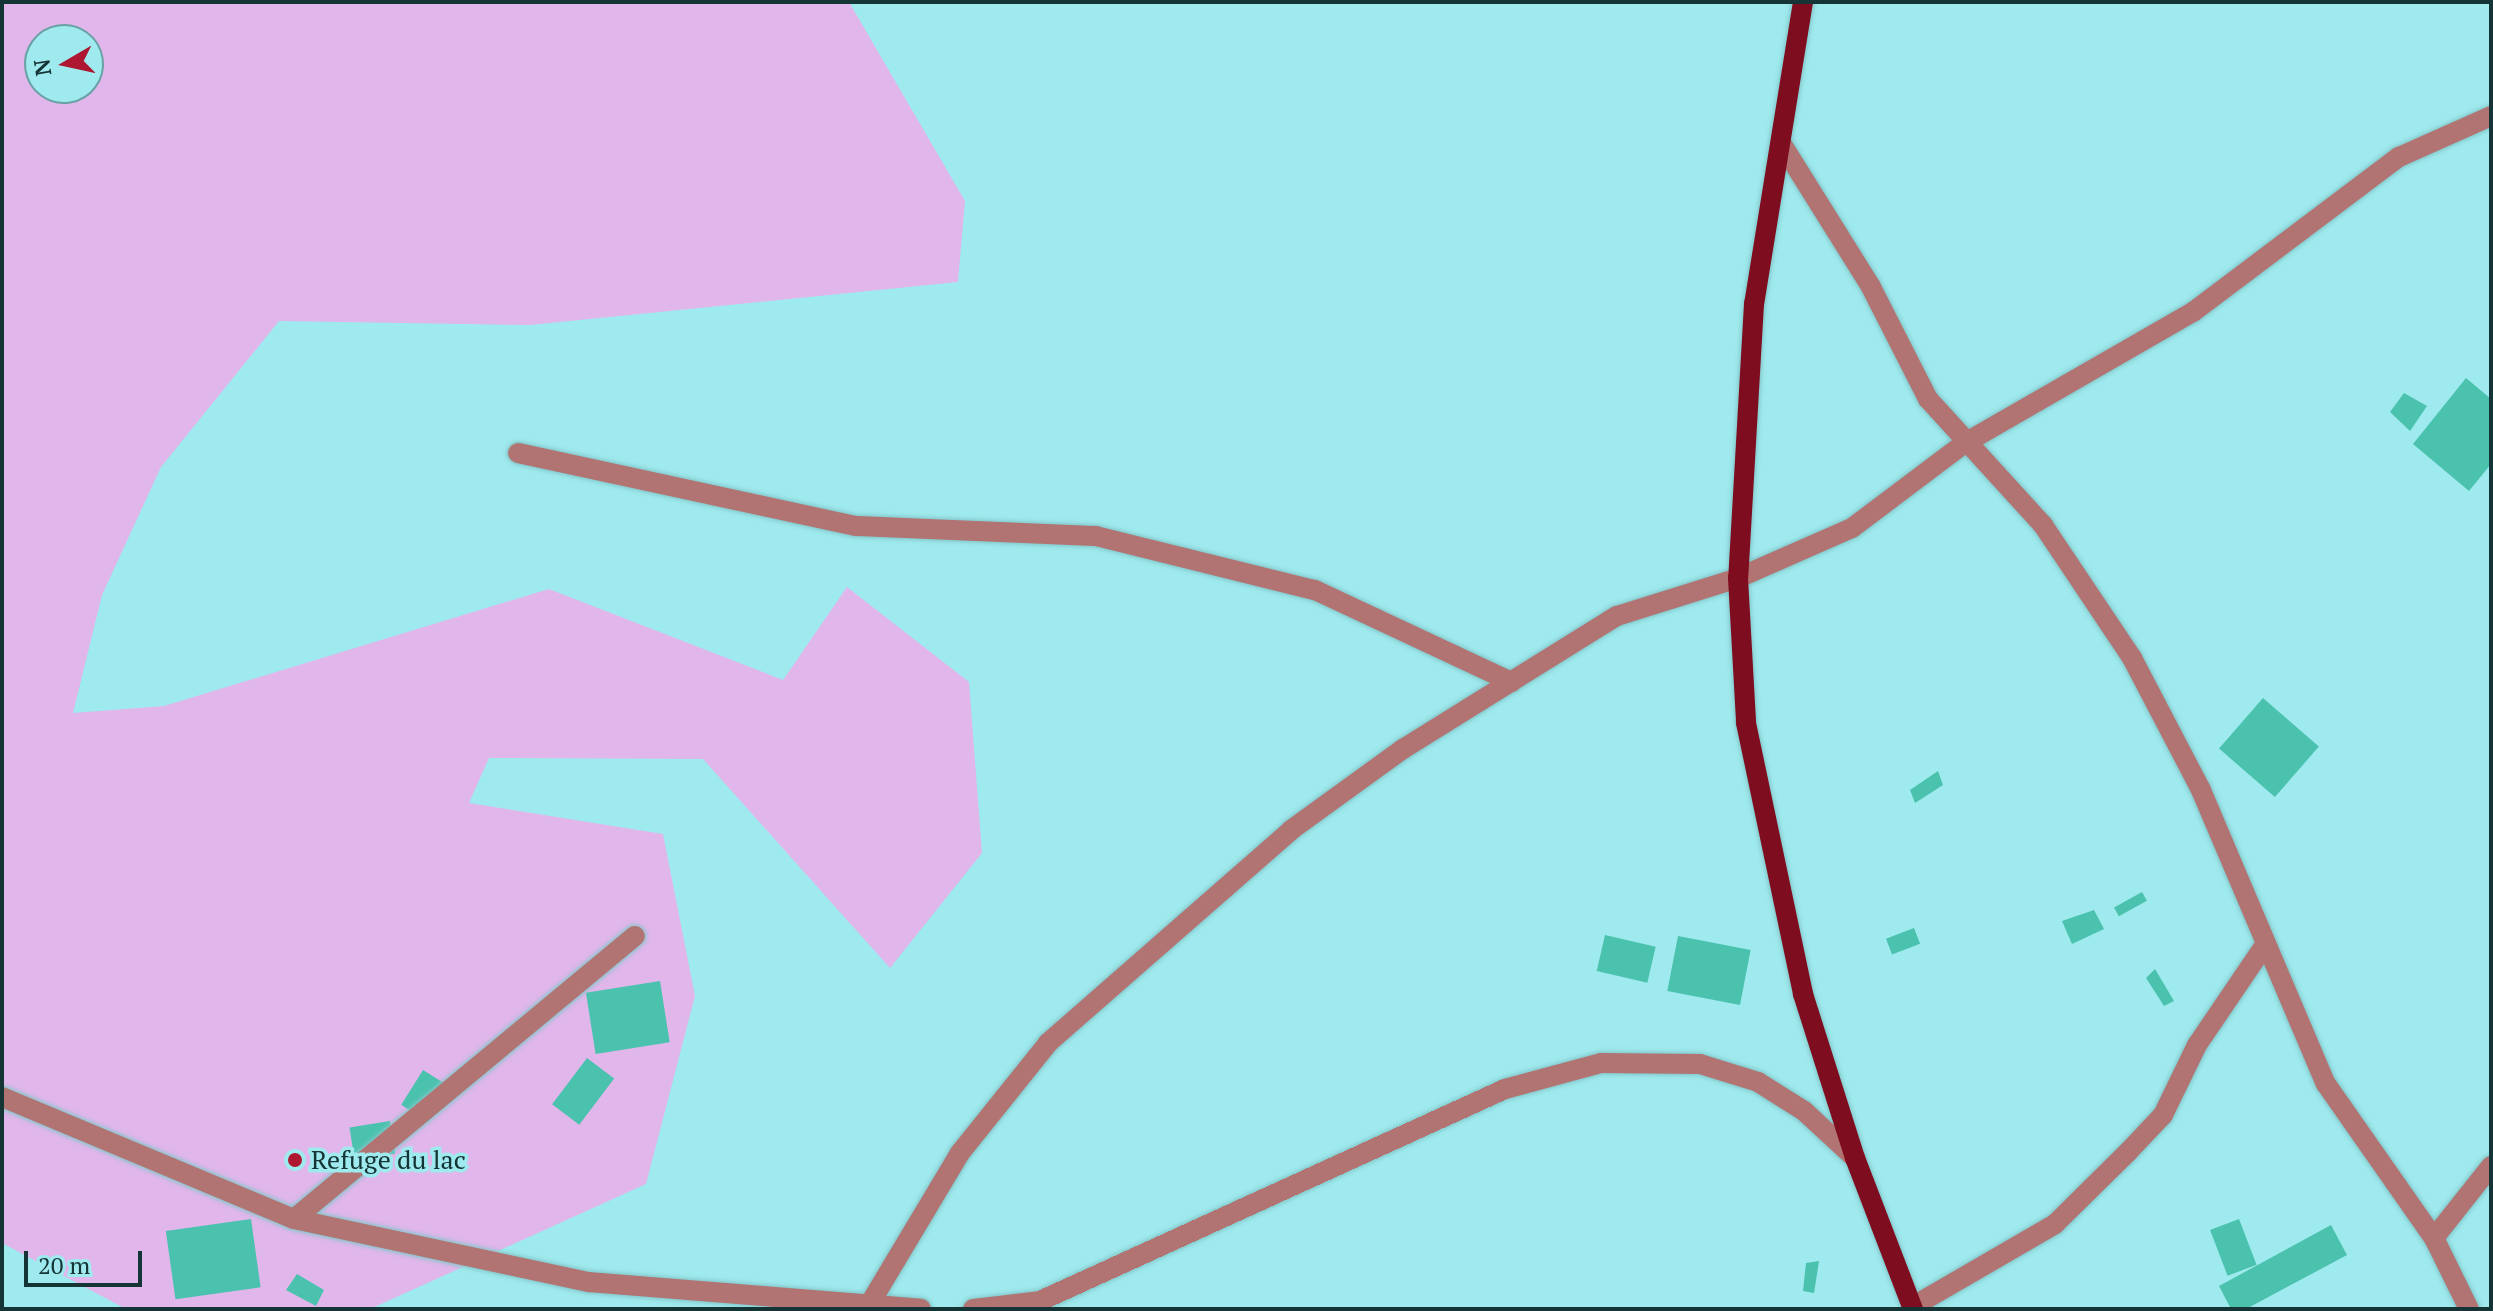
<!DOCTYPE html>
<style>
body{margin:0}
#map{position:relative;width:2493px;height:1311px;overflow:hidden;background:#9feaee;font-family:"PT Serif",serif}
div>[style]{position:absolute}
.green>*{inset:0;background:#e1b6eb}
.building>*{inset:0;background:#4ac2ae;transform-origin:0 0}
.roads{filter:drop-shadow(0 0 2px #83c6c9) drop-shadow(0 0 2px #83c6c9)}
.minor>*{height:20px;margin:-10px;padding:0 10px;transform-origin:10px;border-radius:10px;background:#b17473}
.major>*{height:20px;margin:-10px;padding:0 10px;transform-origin:10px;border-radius:10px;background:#7f0d20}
.dots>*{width:22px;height:22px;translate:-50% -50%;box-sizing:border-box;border:4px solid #9feaee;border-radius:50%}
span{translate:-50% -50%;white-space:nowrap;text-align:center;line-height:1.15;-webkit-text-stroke:7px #9feaee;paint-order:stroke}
.poi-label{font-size:26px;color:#153435}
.left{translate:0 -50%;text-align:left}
.frame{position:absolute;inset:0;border:4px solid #153435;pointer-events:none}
.north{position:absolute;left:24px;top:24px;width:80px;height:80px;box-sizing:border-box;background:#9feaee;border:2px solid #68a1a4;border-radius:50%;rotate:261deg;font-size:22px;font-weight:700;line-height:32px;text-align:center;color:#153435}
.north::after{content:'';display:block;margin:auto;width:28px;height:36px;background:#ad1830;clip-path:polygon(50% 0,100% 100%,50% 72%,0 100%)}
.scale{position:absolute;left:24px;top:1251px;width:118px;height:36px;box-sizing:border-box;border:4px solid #153435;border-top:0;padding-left:10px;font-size:24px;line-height:28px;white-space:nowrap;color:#153435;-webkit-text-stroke:6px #9feaee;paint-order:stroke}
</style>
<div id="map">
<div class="green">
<i style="clip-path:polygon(evenodd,2px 2px,849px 2px,965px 201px,958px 282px,530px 325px,279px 321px,161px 467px,102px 595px,73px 713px,164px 706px,549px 589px,783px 680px,847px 587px,969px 682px,982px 853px,890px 968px,703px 759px,489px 758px,469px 803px,663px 834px,695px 996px,646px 1184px,370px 1309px,126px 1309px,2px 1243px,2px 2px,40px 40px,88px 40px,88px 88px,40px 88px,40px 40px)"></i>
</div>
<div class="building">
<i style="clip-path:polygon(2466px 378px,2491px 399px,2491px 464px,2469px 491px,2413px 444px)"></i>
<i style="clip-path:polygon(2404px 393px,2427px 406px,2410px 431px,2390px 412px)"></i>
<i style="left:2263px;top:698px;width:74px;height:67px;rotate:41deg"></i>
<i style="clip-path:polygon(1938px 771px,1943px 785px,1915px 803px,1910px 790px)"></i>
<i style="left:2142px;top:892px;width:10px;height:32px;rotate:61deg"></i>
<i style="clip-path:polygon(2094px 910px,2104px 929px,2072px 944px,2062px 921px)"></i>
<i style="left:1914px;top:928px;width:17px;height:30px;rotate:69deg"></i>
<i style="left:1605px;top:935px;width:52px;height:37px;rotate:13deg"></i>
<i style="left:1678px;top:936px;width:74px;height:56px;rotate:11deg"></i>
<i style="clip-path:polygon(2155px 969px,2174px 1001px,2164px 1006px,2146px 978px)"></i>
<i style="left:660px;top:981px;width:62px;height:75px;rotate:81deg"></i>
<i style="left:587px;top:1058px;width:34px;height:58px;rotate:37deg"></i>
<i style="left:423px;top:1070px;width:32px;height:41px;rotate:32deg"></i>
<i style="left:390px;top:1121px;width:33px;height:41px;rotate:81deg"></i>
<i style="left:251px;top:1219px;width:69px;height:86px;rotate:82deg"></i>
<i style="left:2239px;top:1219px;width:49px;height:31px;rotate:69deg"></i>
<i style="clip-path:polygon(2331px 1225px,2347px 1255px,2246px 1309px,2231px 1309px,2219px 1286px)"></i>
<i style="clip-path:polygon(1819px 1261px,1814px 1293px,1803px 1291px,1806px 1263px)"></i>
<i style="clip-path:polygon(297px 1274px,324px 1290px,316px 1306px,286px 1290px)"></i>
</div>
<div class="roads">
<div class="minor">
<i style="left:1783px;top:146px;width:166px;rotate:58deg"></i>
<i style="left:1871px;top:287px;width:126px;rotate:63deg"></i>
<i style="left:1928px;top:399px;width:171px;rotate:47.6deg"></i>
<i style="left:2043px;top:525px;width:160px;rotate:56.2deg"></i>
<i style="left:2132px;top:658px;width:149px;rotate:62.4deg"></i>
<i style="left:2201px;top:790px;width:319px;rotate:67deg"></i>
<i style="left:2326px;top:1084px;width:188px;rotate:55deg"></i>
<i style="left:2434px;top:1238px;width:79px;rotate:63.8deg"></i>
<i style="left:518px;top:453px;width:346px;rotate:12.2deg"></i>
<i style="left:856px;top:526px;width:240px;rotate:2.4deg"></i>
<i style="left:1096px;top:536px;width:226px;rotate:13.9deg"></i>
<i style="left:1315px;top:590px;width:217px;rotate:25.1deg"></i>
<i style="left:2px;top:1097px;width:316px;rotate:22.7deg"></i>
<i style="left:294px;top:1219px;width:302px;rotate:12.1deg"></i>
<i style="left:589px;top:1282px;width:333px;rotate:4.6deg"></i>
<i style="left:294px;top:1219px;width:443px;rotate:-39.7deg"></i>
<i style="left:2434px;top:1238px;width:92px;rotate:-51.6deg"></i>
<i style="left:869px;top:1305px;width:177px;rotate:-59.1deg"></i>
<i style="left:960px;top:1153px;width:141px;rotate:-51.3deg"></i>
<i style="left:1048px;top:1043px;width:323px;rotate:-41.2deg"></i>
<i style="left:1291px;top:830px;width:138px;rotate:-35.9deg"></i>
<i style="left:1403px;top:749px;width:252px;rotate:-31.9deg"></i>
<i style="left:1617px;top:616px;width:127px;rotate:-17.4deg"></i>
<i style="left:1738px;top:578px;width:124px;rotate:-23.7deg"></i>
<i style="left:1852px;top:528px;width:141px;rotate:-37deg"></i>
<i style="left:1965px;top:443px;width:263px;rotate:-29.9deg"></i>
<i style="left:2193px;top:312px;width:258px;rotate:-37deg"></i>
<i style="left:2399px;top:157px;width:101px;rotate:-24deg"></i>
<i style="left:1912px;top:1307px;width:165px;rotate:-30.1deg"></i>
<i style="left:2055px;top:1224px;width:103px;rotate:-44.6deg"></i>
<i style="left:2128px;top:1152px;width:51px;rotate:-46.6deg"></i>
<i style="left:2163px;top:1115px;width:78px;rotate:-64.1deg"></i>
<i style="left:2197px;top:1045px;width:121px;rotate:-55.8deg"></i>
<i style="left:973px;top:1309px;width:67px;rotate:-6.8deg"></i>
<i style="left:1040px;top:1301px;width:511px;rotate:-24.51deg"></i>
<i style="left:1505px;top:1089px;width:99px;rotate:-15.2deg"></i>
<i style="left:1601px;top:1063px;width:99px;rotate:0.6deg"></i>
<i style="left:1700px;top:1064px;width:61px;rotate:17.2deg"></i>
<i style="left:1758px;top:1082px;width:54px;rotate:32.2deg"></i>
<i style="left:1804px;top:1111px;width:69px;rotate:42.7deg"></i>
</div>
<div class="major">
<i style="left:1803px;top:2px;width:306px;rotate:99.2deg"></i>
<i style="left:1754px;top:304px;width:274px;rotate:93.3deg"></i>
<i style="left:1738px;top:578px;width:145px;rotate:86.8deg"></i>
<i style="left:1746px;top:723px;width:277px;rotate:78.1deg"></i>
<i style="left:1803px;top:994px;width:172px;rotate:72.4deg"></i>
<i style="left:1855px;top:1158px;width:162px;rotate:69deg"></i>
</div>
</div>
<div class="dots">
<i style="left:295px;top:1160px;background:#ad1830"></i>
</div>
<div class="poi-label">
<span class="left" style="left:311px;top:1160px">Refuge du lac</span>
</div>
<div class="frame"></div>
<div class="north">N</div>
<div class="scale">20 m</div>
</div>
